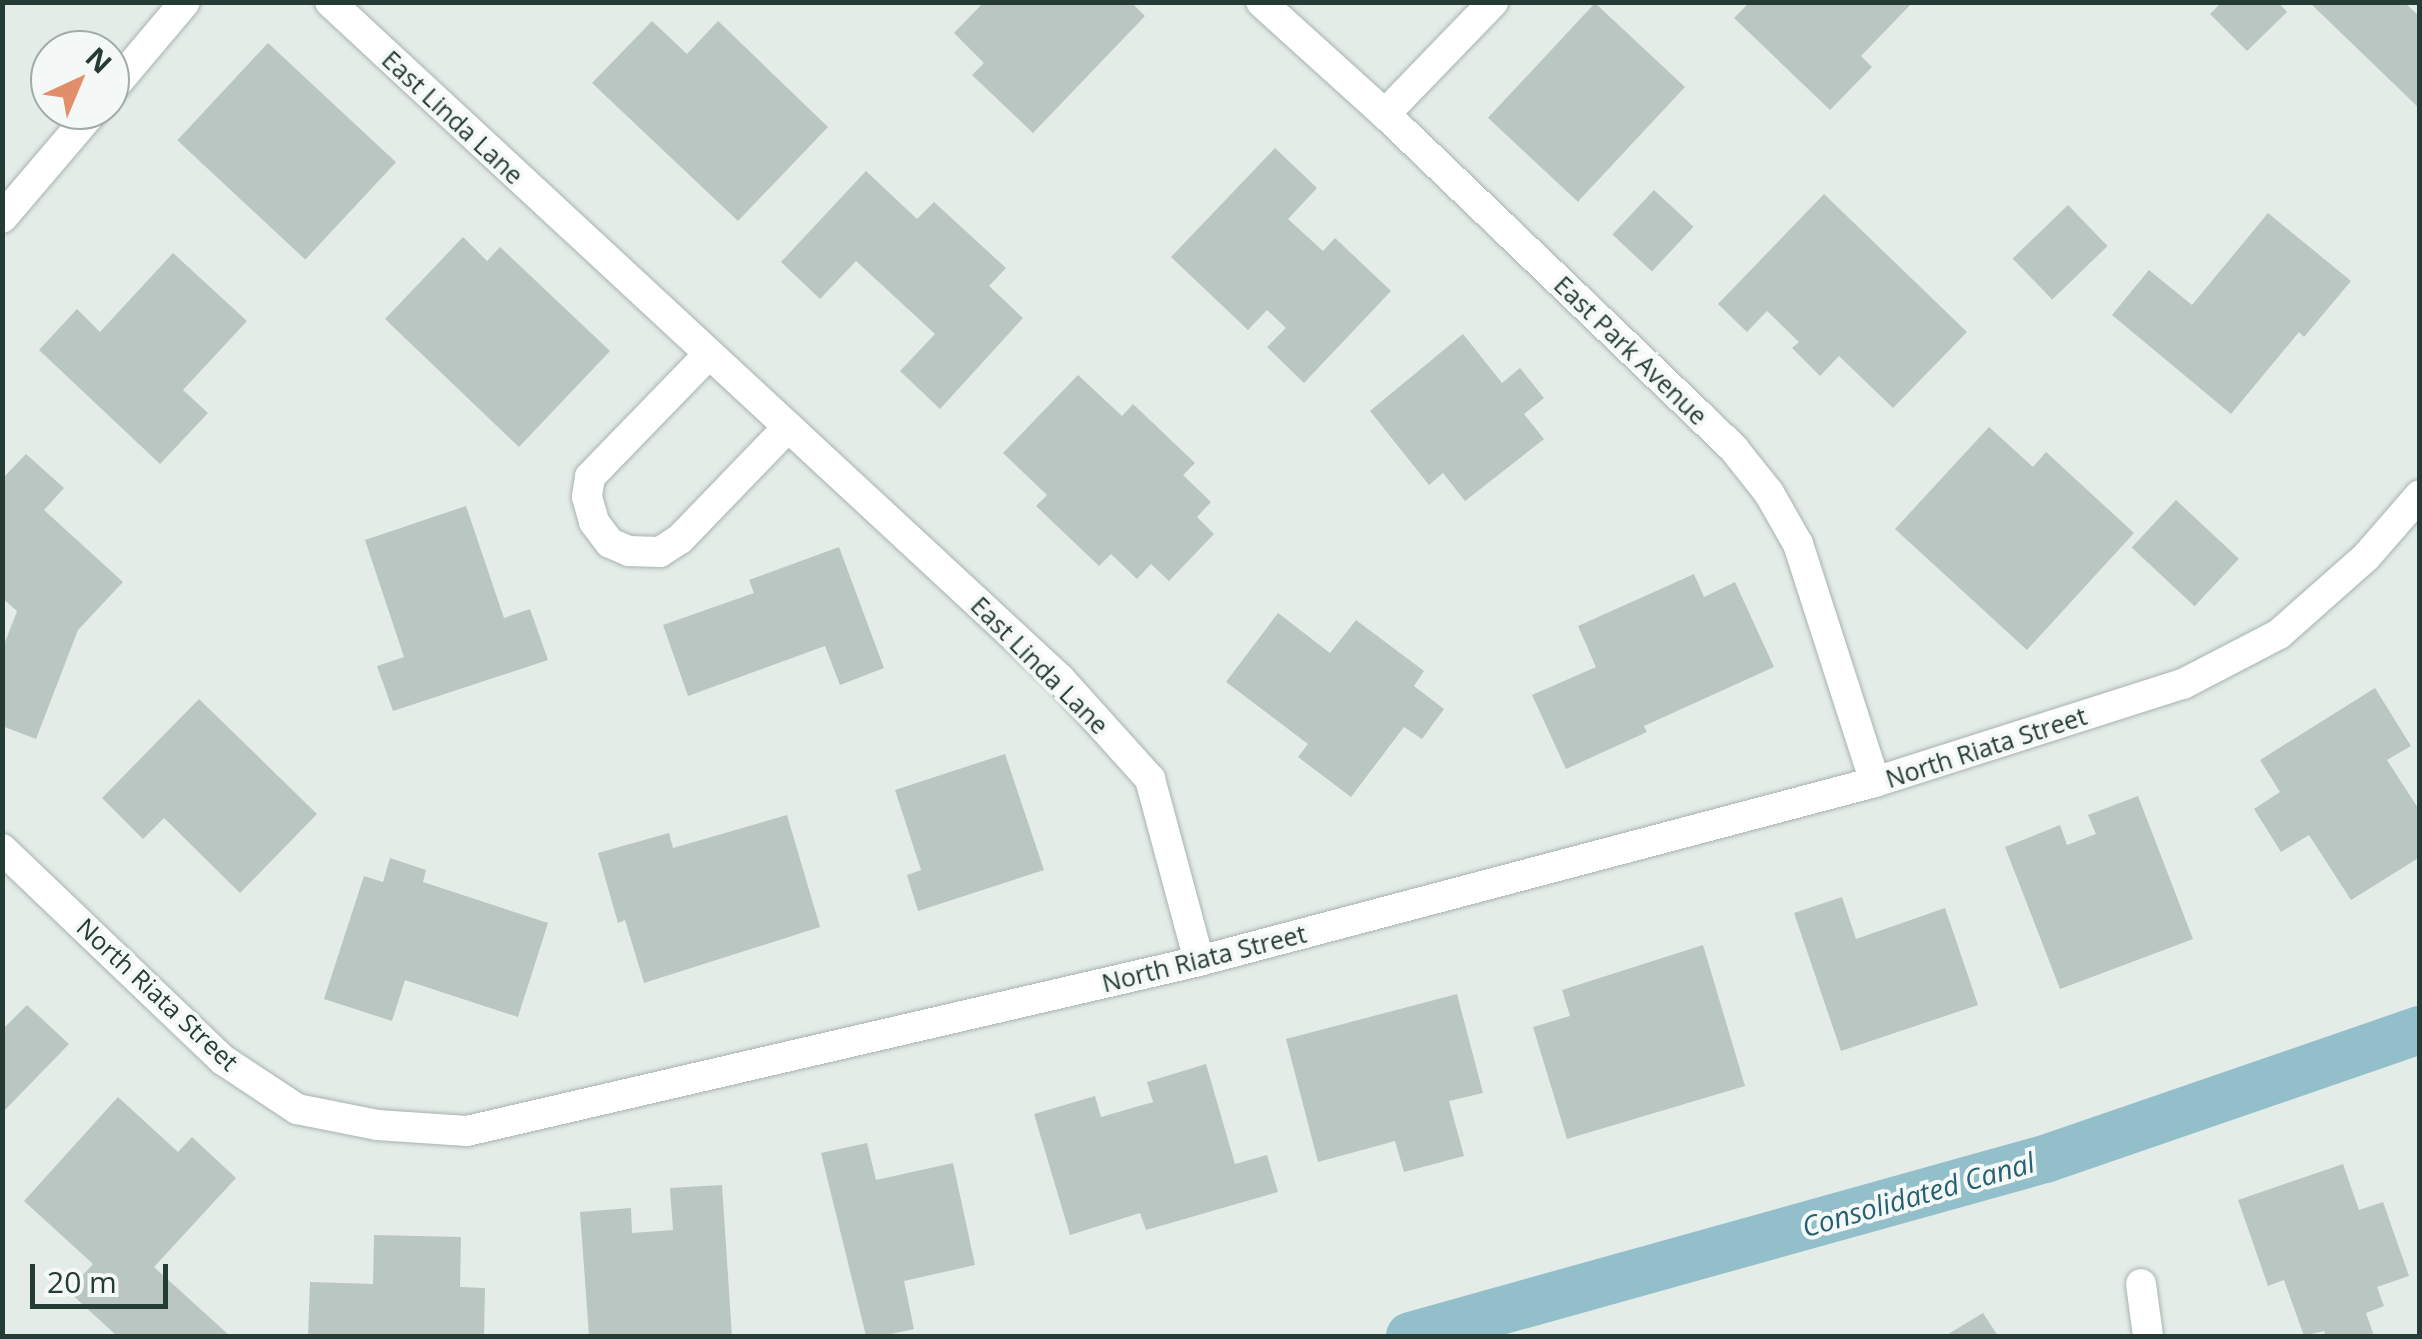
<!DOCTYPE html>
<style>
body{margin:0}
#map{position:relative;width:2422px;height:1339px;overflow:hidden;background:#e4ece8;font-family:"Open Sans",sans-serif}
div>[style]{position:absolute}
.canal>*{height:48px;margin:-24px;padding:0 24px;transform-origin:24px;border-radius:24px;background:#92bfca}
.building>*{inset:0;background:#b9c6c1;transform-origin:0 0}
.roads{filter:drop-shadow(0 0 2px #a7b3af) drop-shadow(0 0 2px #a7b3af)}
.minor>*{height:30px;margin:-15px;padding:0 15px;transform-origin:15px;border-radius:15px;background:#fff}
span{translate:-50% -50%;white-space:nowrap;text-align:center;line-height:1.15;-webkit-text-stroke:8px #f4f8f6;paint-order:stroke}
.street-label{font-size:25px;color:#253b36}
.water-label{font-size:28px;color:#266171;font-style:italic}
.frame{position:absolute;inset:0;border:5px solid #253b36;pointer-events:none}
.north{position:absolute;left:30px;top:30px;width:100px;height:100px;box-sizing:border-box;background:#f4f8f6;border:2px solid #a1aca9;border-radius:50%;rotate:44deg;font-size:28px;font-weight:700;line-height:40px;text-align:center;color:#253b36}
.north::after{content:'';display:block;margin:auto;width:35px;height:45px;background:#e38e6a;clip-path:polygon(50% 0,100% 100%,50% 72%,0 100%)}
.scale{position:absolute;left:30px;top:1264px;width:138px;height:45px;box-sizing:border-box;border:5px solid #253b36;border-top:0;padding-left:12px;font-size:30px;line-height:35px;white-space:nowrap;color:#253b36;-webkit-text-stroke:8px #f4f8f6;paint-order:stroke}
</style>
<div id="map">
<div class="canal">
<i style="left:1410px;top:1336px;width:659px;rotate:-15.58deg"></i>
<i style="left:2045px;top:1159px;width:397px;rotate:-19deg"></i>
</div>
<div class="building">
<i style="clip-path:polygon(984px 2px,1131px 2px,1145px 16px,1033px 133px,972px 75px,984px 63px,954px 33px)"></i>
<i style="clip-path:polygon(1750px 2px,1913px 2px,1861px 56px,1872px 67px,1830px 110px,1734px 18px)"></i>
<i style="clip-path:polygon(2222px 2px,2278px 2px,2287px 12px,2247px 51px,2210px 14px)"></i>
<i style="clip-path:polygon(2309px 2px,2404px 2px,2420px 17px,2420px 109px)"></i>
<i style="left:1595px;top:3px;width:123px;height:157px;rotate:43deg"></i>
<i style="clip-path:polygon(652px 21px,687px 54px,718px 21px,828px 127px,738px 221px,592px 83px)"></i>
<i style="left:268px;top:43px;width:175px;height:133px;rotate:43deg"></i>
<i style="clip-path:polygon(1275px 148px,1317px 188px,1288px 219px,1323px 251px,1335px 238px,1391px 291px,1304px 383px,1267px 347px,1286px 328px,1267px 310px,1248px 330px,1171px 257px)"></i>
<i style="clip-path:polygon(866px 171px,917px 219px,934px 202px,1006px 268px,989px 286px,1023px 318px,940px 409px,900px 371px,935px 334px,856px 261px,820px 299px,781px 262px)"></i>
<i style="left:1654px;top:190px;width:54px;height:61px;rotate:43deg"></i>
<i style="clip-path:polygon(1824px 194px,1967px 332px,1893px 408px,1839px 356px,1820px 376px,1792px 348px,1799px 342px,1767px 311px,1747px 332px,1718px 304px)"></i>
<i style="left:2068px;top:205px;width:57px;height:77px;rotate:46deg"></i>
<i style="clip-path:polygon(2268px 213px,2351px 281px,2304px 337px,2299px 332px,2231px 414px,2112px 315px,2149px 270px,2192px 305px)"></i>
<i style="clip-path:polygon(463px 237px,487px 261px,500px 247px,610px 351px,519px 447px,385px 319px)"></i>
<i style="clip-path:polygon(173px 253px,247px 321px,183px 390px,208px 413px,160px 464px,39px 350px,77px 309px,100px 332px)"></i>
<i style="clip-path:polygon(1463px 334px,1502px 383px,1520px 368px,1544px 398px,1524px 414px,1544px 439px,1465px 501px,1443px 473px,1429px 485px,1370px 411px)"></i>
<i style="clip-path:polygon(1078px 375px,1122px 416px,1133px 404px,1195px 463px,1183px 475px,1211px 502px,1197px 517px,1214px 534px,1169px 581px,1151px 564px,1137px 579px,1111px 554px,1099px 566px,1036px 506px,1047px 495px,1003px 453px)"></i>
<i style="clip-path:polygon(1989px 427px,2033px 467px,2046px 452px,2134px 533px,2027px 650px,1895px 529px)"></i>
<i style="clip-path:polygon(26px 454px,64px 488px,44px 510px,123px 582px,78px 630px,36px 739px,2px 726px,2px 650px,17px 611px,2px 598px,2px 479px)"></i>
<i style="left:2176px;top:500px;width:86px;height:65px;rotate:43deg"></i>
<i style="clip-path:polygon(466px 506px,504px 618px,530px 609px,548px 660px,393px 711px,377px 666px,404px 657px,365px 540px)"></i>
<i style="clip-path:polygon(839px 547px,884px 668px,840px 685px,825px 646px,688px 696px,663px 625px,754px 593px,749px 580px)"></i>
<i style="clip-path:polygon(1694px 574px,1704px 597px,1735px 582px,1774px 667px,1644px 726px,1647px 732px,1566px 769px,1532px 695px,1596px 667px,1578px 626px)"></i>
<i style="clip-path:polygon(1278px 613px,1330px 653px,1356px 620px,1424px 671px,1414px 686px,1444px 709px,1422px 739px,1404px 727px,1351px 797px,1298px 757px,1308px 744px,1226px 682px)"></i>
<i style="clip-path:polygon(2375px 688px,2411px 746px,2387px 760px,2420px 811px,2420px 857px,2351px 900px,2309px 835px,2281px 852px,2254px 809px,2280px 792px,2260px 760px)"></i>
<i style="clip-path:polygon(199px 699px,317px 814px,240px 893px,164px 818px,143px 839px,102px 798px)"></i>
<i style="clip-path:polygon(1005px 754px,1044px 870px,918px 911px,907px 875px,921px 870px,895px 790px)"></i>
<i style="clip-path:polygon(2138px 796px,2193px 939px,2060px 989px,2005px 847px,2060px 825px,2067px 845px,2096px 834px,2088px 815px)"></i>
<i style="clip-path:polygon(787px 815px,820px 927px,644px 983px,625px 920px,618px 923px,598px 853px,669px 833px,673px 848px)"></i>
<i style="clip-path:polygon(390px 858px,426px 870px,423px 882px,548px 923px,518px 1017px,405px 980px,392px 1021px,324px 999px,364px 876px,383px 882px)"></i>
<i style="clip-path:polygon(1842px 897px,1856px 939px,1945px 908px,1978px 1005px,1841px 1051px,1794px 913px)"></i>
<i style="clip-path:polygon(1703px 945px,1745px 1086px,1567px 1139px,1533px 1027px,1570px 1016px,1562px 990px)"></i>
<i style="clip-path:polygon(1457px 994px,1483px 1093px,1449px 1101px,1464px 1156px,1404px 1172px,1395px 1141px,1318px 1162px,1286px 1039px)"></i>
<i style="clip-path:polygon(27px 1005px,69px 1044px,2px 1113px,2px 1030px)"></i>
<i style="clip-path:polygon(1206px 1064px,1235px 1164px,1267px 1155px,1278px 1192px,1146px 1230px,1140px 1213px,1070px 1235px,1034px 1114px,1095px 1096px,1101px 1117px,1153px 1102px,1147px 1082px)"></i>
<i style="clip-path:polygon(118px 1097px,178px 1152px,192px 1137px,236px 1178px,154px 1267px,230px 1336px,117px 1336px,68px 1291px,93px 1264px,24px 1201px)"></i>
<i style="clip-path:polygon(867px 1143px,876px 1180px,953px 1163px,975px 1265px,904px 1281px,914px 1329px,882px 1336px,866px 1336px,821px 1153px)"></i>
<i style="clip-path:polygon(2343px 1164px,2359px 1210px,2383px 1202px,2409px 1276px,2377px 1287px,2384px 1306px,2366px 1313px,2374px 1336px,2326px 1336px,2324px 1331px,2304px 1336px,2284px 1280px,2268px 1286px,2238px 1200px)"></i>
<i style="clip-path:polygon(722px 1185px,732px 1336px,589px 1336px,580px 1212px,631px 1208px,632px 1233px,673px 1230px,670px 1188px)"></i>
<i style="clip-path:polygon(374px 1235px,461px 1237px,460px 1287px,485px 1288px,484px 1336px,308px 1336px,310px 1282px,373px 1284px)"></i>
<i style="clip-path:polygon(1983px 1313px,1998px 1336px,1945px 1336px)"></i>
</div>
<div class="roads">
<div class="minor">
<i style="left:330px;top:2px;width:996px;rotate:42.84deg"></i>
<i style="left:1060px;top:679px;width:135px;rotate:48deg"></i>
<i style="left:1150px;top:779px;width:188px;rotate:74.9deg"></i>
<i style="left:1261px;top:2px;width:167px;rotate:42.1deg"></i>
<i style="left:1385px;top:114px;width:484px;rotate:43.8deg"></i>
<i style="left:1734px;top:449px;width:56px;rotate:51.5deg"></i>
<i style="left:1769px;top:493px;width:59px;rotate:60.4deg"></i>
<i style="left:1798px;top:544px;width:250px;rotate:72.1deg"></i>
<i style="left:110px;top:91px;width:116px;rotate:-49.9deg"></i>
<i style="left:1385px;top:114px;width:156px;rotate:-46deg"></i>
<i style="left:2px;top:218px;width:142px;rotate:-49.6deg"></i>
<i style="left:709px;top:354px;width:171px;rotate:134.1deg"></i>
<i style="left:590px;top:477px;width:20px;rotate:99deg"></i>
<i style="left:587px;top:497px;width:26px;rotate:74deg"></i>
<i style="left:594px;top:522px;width:26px;rotate:53deg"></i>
<i style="left:610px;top:543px;width:21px;rotate:23deg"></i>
<i style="left:629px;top:551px;width:31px;rotate:2deg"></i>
<i style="left:660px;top:552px;width:24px;rotate:-33deg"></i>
<i style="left:680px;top:539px;width:156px;rotate:-46deg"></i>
<i style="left:2px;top:849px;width:306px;rotate:43.7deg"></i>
<i style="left:223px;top:1060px;width:89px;rotate:33.5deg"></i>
<i style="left:297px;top:1109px;width:82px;rotate:11.3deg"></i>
<i style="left:377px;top:1125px;width:90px;rotate:3.8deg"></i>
<i style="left:467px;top:1131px;width:751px;rotate:-13.07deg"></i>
<i style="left:1199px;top:961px;width:699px;rotate:-14.83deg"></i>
<i style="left:1875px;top:782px;width:323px;rotate:-17.7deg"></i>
<i style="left:2183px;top:684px;width:108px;rotate:-27.5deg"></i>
<i style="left:2279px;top:634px;width:116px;rotate:-41.5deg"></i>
<i style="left:2366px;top:557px;width:82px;rotate:-48.9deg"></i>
<i style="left:2141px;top:1284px;width:52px;rotate:82.3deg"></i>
</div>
</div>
<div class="street-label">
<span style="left:453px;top:117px;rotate:43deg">East Linda Lane</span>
<span style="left:1631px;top:350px;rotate:44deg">East Park Avenue</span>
<span style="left:1040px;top:665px;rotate:45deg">East Linda Lane</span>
<span style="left:1986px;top:747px;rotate:-18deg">North Riata Street</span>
<span style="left:1204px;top:958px;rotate:-14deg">North Riata Street</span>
<span style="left:158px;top:994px;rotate:43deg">North Riata Street</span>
</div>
<div class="water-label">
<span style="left:1918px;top:1194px;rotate:-16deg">Consolidated Canal</span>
</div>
<div class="frame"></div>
<div class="north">N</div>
<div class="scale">20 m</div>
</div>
